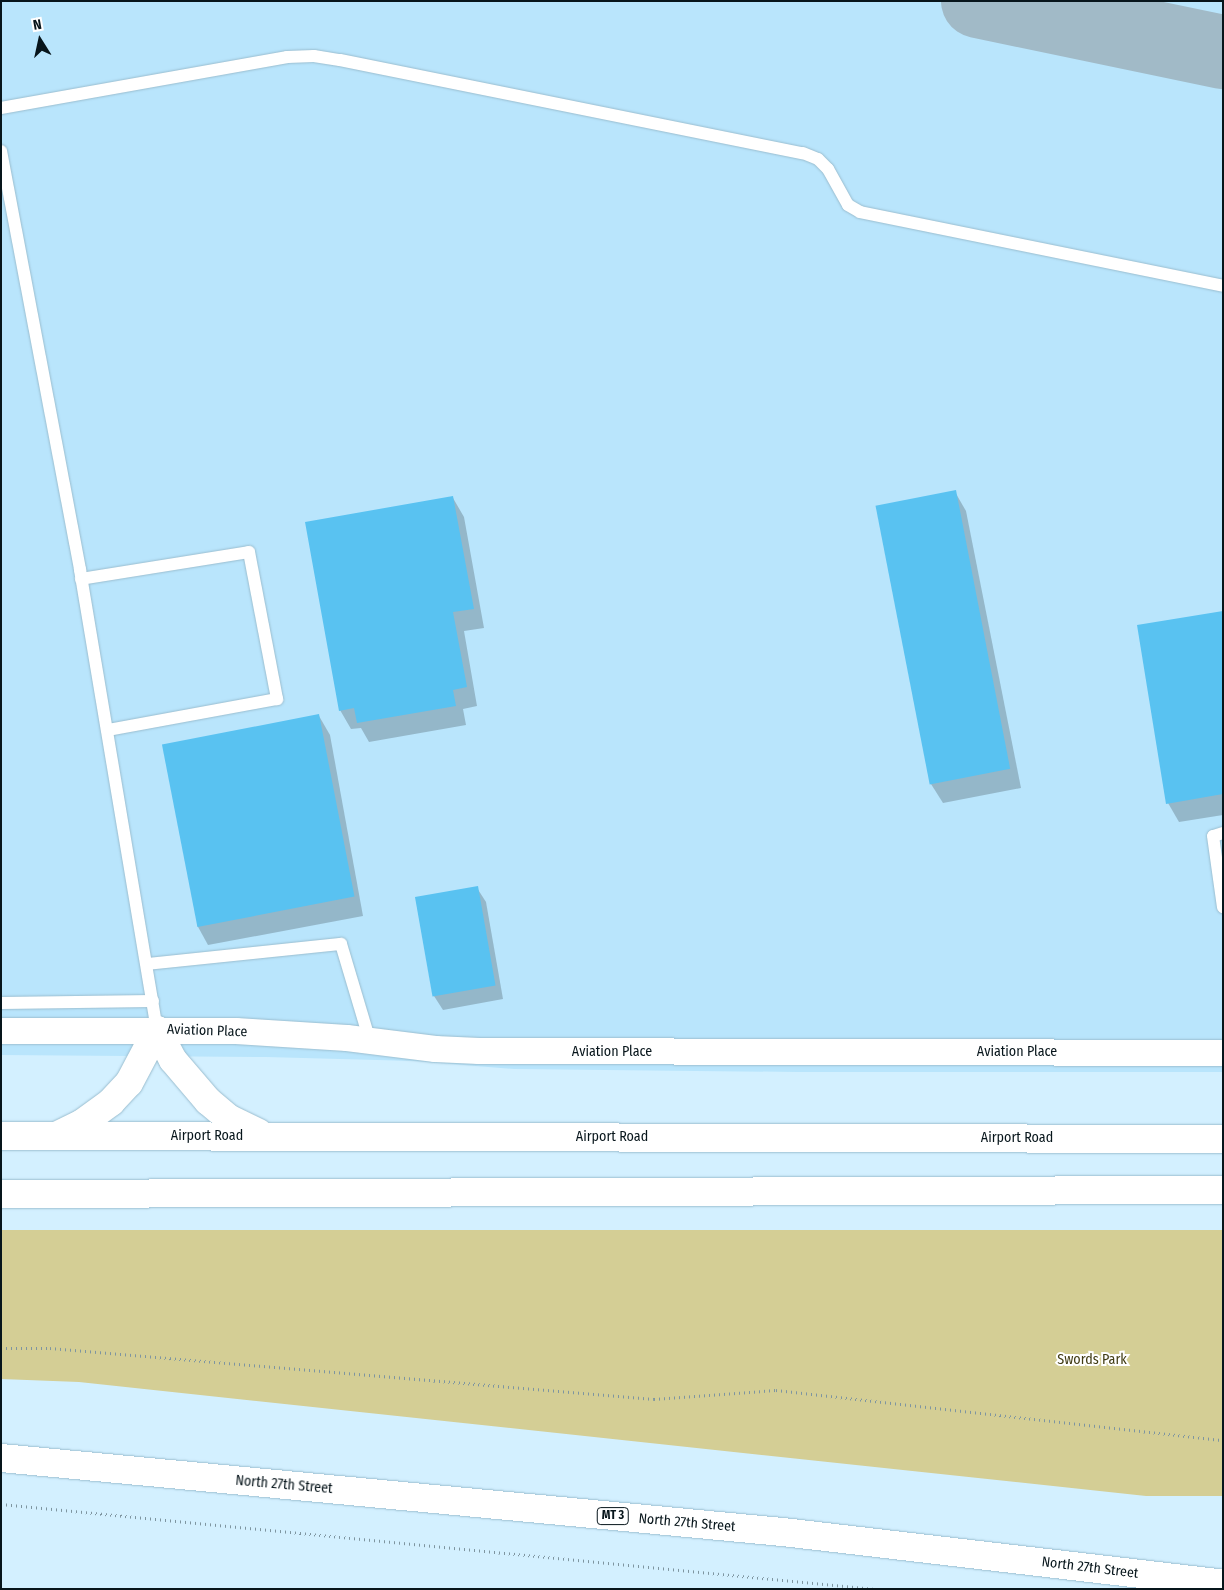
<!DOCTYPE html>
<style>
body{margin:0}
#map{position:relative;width:1224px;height:1590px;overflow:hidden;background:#d3f0ff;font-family:"Fira Sans Condensed",sans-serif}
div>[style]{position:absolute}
.built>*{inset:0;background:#b9e5fc}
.green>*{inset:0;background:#d4ce95}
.shadow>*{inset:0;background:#0003}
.taxiway>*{height:74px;margin:-37px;padding:0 37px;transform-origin:37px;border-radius:37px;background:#a1bac7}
.building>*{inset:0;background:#59c2f1;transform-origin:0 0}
.path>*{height:3px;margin-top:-1.5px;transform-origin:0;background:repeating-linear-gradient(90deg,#7e95a0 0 1px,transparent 0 5px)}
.roads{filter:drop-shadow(0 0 1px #9abdcf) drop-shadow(0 0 1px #9abdcf)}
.lane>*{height:12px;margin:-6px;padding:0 6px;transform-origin:6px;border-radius:6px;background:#fff}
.street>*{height:26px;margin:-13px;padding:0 13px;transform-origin:13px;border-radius:13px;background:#fff}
.primary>*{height:28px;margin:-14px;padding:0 14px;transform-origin:14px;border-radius:14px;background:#fff}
.highway>*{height:28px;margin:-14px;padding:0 14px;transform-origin:14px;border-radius:14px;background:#fff}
span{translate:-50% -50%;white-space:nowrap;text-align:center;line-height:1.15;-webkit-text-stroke:4px #fff;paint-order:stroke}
.shield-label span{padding:1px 4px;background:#fff;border:1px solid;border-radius:4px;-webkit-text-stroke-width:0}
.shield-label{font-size:12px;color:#07151b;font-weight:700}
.street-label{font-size:14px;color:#07151b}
.park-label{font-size:14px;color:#403b13}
.frame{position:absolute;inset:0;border:2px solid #07151b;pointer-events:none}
.north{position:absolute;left:15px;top:15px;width:50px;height:50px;-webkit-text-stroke:4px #fff;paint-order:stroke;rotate:350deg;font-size:14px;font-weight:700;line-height:20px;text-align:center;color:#07151b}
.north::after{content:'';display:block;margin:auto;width:18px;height:22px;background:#07151b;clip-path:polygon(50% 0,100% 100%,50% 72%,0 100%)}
</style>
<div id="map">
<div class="built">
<i style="clip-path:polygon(1px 1px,1223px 1px,1223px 1072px,798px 1072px,514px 1069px,414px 1061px,266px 1057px,1px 1055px)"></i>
</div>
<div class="green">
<i style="clip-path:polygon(1px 1230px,1223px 1230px,1223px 1496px,1146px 1496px,79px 1382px,1px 1379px)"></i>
</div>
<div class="shadow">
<i style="clip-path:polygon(955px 492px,966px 511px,1021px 788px,943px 803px,931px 784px)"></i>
<i style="clip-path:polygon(453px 498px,464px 517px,484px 628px,464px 631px,477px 706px,463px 709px,466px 725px,369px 742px,361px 728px,351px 729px,340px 710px)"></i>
<i style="clip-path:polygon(1223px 612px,1223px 815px,1179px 822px,1168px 803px)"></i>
<i style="clip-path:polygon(319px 716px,330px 735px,363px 916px,208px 945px,197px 925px)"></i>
<i style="clip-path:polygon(477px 888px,486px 902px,503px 999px,443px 1010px,434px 996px)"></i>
</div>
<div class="taxiway">
<i style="left:978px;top:1px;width:250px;rotate:11.8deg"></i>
</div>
<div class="building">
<i style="left:956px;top:490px;width:284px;height:82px;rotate:79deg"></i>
<i style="clip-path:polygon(453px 496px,474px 609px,453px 612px,467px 687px,453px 690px,456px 706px,357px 723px,354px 708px,339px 711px,305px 522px)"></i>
<i style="clip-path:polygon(1223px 611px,1223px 794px,1166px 804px,1137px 625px)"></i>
<i style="left:319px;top:714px;width:186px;height:160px;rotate:79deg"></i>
<i style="left:478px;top:886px;width:101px;height:64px;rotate:80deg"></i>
</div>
<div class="path">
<i style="left:1px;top:1348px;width:49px"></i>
<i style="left:50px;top:1348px;width:606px;rotate:4.83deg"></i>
<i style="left:654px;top:1399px;width:122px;rotate:-4.2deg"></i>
<i style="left:776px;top:1390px;width:450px;rotate:6.4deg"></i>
<i style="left:1px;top:1504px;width:878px;rotate:5.55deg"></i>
</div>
<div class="roads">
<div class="lane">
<i style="left:1px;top:108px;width:291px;rotate:-10.1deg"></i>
<i style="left:287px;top:57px;width:27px;rotate:-2deg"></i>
<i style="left:314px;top:56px;width:26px;rotate:9deg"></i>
<i style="left:340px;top:60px;width:472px;rotate:11.4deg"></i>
<i style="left:803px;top:153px;width:16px;rotate:22deg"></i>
<i style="left:818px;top:159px;width:14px;rotate:45deg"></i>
<i style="left:828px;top:169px;width:41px;rotate:60.9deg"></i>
<i style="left:848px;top:205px;width:14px;rotate:30deg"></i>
<i style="left:860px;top:212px;width:370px;rotate:11.5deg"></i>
<i style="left:1px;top:151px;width:426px;rotate:79.3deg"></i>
<i style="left:80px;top:570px;width:466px;rotate:80.5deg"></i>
<i style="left:81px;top:579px;width:170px;rotate:-9.1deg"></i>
<i style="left:249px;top:552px;width:150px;rotate:79.2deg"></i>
<i style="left:277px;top:699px;width:172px;rotate:169.6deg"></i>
<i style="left:1223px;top:833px;width:10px;rotate:163deg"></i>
<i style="left:1213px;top:836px;width:72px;rotate:82deg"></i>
<i style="left:147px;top:964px;width:195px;rotate:-5.9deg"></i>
<i style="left:341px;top:944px;width:101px;rotate:73.4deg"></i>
<i style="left:1px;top:1003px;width:152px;rotate:-0.8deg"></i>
</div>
<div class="street">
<i style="left:1px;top:1031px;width:235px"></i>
<i style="left:236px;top:1031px;width:111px;rotate:3.6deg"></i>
<i style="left:347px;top:1038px;width:89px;rotate:7.1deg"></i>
<i style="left:435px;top:1049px;width:44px;rotate:2.6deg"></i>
<i style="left:479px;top:1051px;width:744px;rotate:0.15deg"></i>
</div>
<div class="primary">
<i style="left:1px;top:1458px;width:785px;rotate:5.41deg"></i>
<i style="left:783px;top:1532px;width:443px;rotate:6.7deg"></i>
</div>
<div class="highway">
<i style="left:157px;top:1030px;width:34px;rotate:62deg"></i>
<i style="left:173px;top:1060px;width:54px;rotate:49.5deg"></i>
<i style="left:208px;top:1101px;width:26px;rotate:40deg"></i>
<i style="left:228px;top:1118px;width:34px;rotate:26deg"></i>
<i style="left:58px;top:1135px;width:25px;rotate:-26deg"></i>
<i style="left:81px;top:1124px;width:37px;rotate:-36deg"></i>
<i style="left:111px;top:1102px;width:26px;rotate:-47deg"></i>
<i style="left:129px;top:1083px;width:60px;rotate:-62.2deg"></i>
<i style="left:1px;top:1136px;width:1222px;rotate:0.14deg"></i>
<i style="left:1px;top:1194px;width:1222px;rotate:-0.19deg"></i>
</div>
</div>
<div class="shield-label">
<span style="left:613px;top:1516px">MT 3</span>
</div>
<div class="street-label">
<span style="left:207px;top:1031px;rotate:2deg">Aviation Place</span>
<span style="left:612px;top:1052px">Aviation Place</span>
<span style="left:1017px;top:1052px">Aviation Place</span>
<span style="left:207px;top:1136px">Airport Road</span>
<span style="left:612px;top:1137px">Airport Road</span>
<span style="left:1017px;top:1138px">Airport Road</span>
<span style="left:284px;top:1485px;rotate:5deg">North 27th Street</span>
<span style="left:687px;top:1523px;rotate:5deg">North 27th Street</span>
<span style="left:1090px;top:1568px;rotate:7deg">North 27th Street</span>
</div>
<div class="park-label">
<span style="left:1092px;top:1360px">Swords Park</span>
</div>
<div class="frame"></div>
<div class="north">N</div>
</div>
